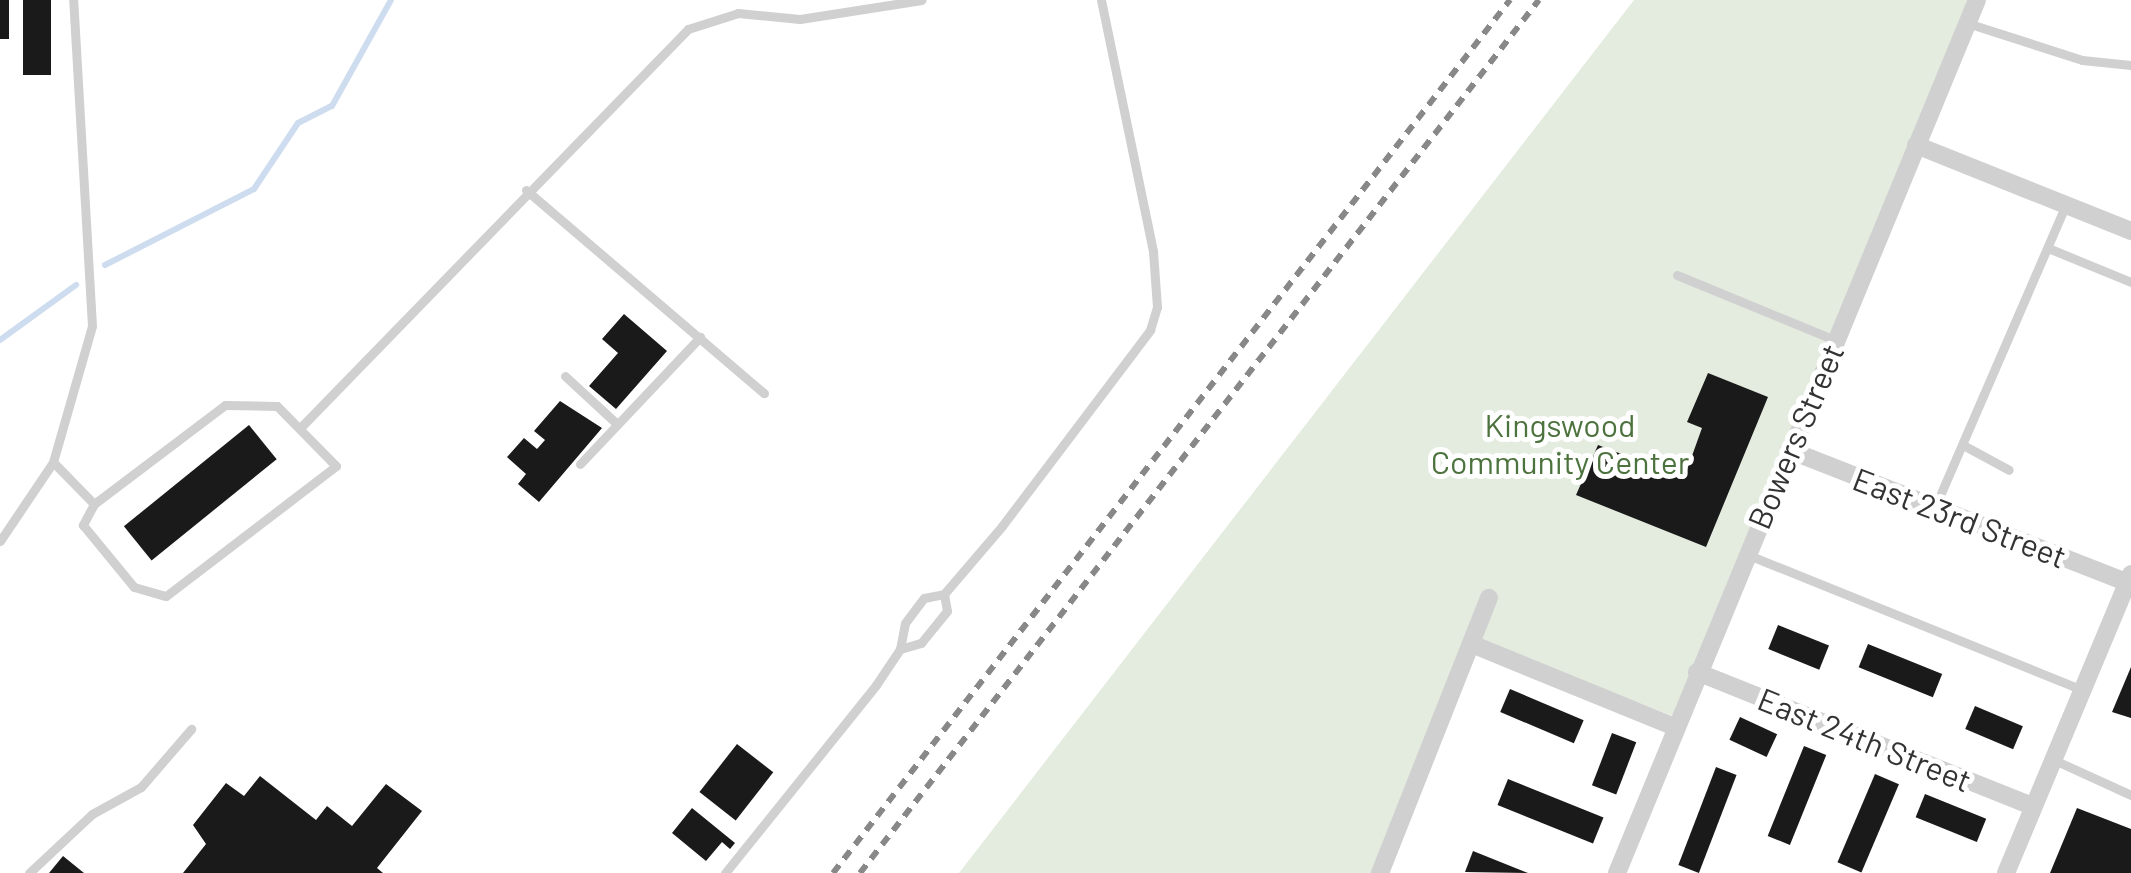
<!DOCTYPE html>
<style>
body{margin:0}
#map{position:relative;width:2131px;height:873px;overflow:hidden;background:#fff;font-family:Barlow,sans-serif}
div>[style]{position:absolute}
.green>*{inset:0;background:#e3ecdf}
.stream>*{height:6px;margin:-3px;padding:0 3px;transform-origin:3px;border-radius:3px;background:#cedcef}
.building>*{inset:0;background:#1a1a1a;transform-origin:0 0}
.service>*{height:9px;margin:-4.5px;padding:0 4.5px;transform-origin:4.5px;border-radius:4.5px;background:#d0d0d0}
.minor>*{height:18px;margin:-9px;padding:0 9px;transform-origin:9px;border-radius:9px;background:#d0d0d0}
.rail>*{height:6px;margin-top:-3px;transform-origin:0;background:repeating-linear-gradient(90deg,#888 0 10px,transparent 0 18px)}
span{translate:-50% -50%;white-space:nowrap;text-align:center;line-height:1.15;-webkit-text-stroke:10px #fff;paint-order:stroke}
.park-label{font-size:32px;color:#4c723d}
.street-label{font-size:32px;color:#333}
</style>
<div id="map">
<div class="green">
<i style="clip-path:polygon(1634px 0,1969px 0,1678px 718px,1476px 639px,1380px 873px,959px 873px)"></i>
</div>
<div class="stream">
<i style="left:105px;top:265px;width:167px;rotate:-27deg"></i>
<i style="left:254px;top:189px;width:79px;rotate:-56.3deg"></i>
<i style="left:298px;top:123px;width:38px;rotate:-27deg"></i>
<i style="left:332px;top:106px;width:121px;rotate:-60.9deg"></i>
<i style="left:0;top:340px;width:94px;rotate:-35.9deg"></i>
</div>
<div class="building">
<i style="left:0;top:0;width:9px;height:39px"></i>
<i style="left:23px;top:0;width:28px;height:75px"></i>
<i style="clip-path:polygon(624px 314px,667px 351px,616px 409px,589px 386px,618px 353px,602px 339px)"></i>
<i style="clip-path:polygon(1708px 373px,1768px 397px,1706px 547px,1576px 495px,1598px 445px,1684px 478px,1702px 428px,1687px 422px)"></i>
<i style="clip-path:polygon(560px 401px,602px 428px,539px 502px,518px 484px,526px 474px,507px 457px,524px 438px,537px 449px,545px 440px,534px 431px)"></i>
<i style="left:249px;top:425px;width:44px;height:161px;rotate:51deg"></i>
<i style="left:1778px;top:625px;width:55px;height:26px;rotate:22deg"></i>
<i style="left:1868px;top:644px;width:80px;height:25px;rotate:22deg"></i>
<i style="clip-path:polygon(2131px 667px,2131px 718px,2112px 712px)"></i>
<i style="left:1510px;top:689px;width:80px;height:25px;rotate:23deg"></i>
<i style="left:1975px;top:706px;width:52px;height:25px;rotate:23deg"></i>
<i style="left:1740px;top:717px;width:41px;height:25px;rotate:25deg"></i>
<i style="left:1612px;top:733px;width:26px;height:56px;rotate:21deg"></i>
<i style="left:737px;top:744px;width:46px;height:61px;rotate:38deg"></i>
<i style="left:1804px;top:746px;width:24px;height:97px;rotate:22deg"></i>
<i style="left:1716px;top:767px;width:22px;height:105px;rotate:21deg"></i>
<i style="left:1875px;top:774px;width:26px;height:96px;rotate:23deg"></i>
<i style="clip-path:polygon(260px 776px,316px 820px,327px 806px,352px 826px,386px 784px,422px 811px,377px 868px,383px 873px,183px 873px,206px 844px,193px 825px,226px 783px,244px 796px)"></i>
<i style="left:1508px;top:779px;width:103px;height:28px;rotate:22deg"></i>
<i style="left:1925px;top:794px;width:66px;height:25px;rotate:22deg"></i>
<i style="clip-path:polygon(692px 808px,735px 843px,730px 849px,722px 842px,706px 861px,672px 833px)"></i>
<i style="clip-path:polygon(2077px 808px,2131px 829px,2131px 873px,2050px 873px)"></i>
<i style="clip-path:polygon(1473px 851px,1528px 873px,1465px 872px)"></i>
<i style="clip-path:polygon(63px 856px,84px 873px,49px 873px)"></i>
</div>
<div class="service">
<i style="left:1967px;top:23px;width:121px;rotate:17.8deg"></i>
<i style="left:2082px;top:60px;width:49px;rotate:5.8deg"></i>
<i style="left:526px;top:190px;width:313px;rotate:40.5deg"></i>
<i style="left:2048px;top:248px;width:90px;rotate:22.3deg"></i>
<i style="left:1677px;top:275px;width:171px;rotate:22.4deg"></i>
<i style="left:565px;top:376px;width:71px;rotate:42.7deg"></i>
<i style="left:301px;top:427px;width:555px;rotate:-45.8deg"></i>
<i style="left:688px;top:29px;width:52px;rotate:-17.7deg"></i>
<i style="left:738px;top:13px;width:62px;rotate:5.5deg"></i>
<i style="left:800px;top:19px;width:123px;rotate:-8.9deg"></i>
<i style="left:1963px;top:445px;width:52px;rotate:28.5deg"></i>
<i style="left:53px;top:462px;width:59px;rotate:45.7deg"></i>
<i style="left:94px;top:504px;width:24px;rotate:118deg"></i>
<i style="left:83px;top:525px;width:80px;rotate:50.6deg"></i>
<i style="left:134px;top:587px;width:33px;rotate:16deg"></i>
<i style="left:166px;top:596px;width:214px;rotate:-37.4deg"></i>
<i style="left:336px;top:466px;width:84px;rotate:-134.5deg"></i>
<i style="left:277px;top:406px;width:52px;rotate:-178.9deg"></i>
<i style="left:225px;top:405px;width:164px;rotate:142.9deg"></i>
<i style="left:580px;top:464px;width:175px;rotate:-46.6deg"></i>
<i style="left:1935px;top:507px;width:329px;rotate:-66.6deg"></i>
<i style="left:0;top:541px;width:95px;rotate:-56.1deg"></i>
<i style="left:53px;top:462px;width:141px;rotate:-74deg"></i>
<i style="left:92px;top:326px;width:327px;rotate:-93.3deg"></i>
<i style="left:1746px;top:554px;width:362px;rotate:22deg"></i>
<i style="left:900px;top:649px;width:22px;rotate:-16deg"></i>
<i style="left:921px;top:643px;width:41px;rotate:-50.9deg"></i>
<i style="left:947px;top:611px;width:17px;rotate:-100deg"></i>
<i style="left:2052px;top:759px;width:87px;rotate:24.5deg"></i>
<i style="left:29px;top:873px;width:86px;rotate:-43.1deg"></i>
<i style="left:92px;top:814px;width:56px;rotate:-28.9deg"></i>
<i style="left:141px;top:787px;width:77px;rotate:-49.2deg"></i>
<i style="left:725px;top:873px;width:241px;rotate:-51.2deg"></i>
<i style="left:876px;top:685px;width:43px;rotate:-56.3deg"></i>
<i style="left:900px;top:649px;width:26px;rotate:-79deg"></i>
<i style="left:905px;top:623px;width:31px;rotate:-53deg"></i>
<i style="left:924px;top:598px;width:20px;rotate:-11deg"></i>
<i style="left:944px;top:594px;width:89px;rotate:-49.5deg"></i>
<i style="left:1002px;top:526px;width:246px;rotate:-52.9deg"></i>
<i style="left:1150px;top:330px;width:24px;rotate:-73deg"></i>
<i style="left:1157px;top:307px;width:56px;rotate:-94.1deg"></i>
<i style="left:1153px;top:251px;width:256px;rotate:-101.7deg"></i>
</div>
<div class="minor">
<i style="left:1916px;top:145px;width:232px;rotate:21.8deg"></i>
<i style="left:1789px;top:450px;width:367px;rotate:21.4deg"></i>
<i style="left:1474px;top:645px;width:217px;rotate:22.2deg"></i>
<i style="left:1697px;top:672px;width:361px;rotate:21.8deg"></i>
<i style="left:1380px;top:873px;width:296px;rotate:-68.4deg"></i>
<i style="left:1617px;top:873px;width:944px;rotate:-67.59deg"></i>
<i style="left:2006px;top:873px;width:324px;rotate:-67.3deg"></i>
</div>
<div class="rail">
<i style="left:833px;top:873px;width:1105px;rotate:-52.21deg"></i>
<i style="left:860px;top:873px;width:1106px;rotate:-52.13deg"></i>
</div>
<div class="park-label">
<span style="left:1560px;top:443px">Kingswood<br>Community Center</span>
</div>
<div class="street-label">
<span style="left:1795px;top:436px;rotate:-67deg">Bowers Street</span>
<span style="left:1960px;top:517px;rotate:21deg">East 23rd Street</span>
<span style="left:1865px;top:739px;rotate:22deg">East 24th Street</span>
</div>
</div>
